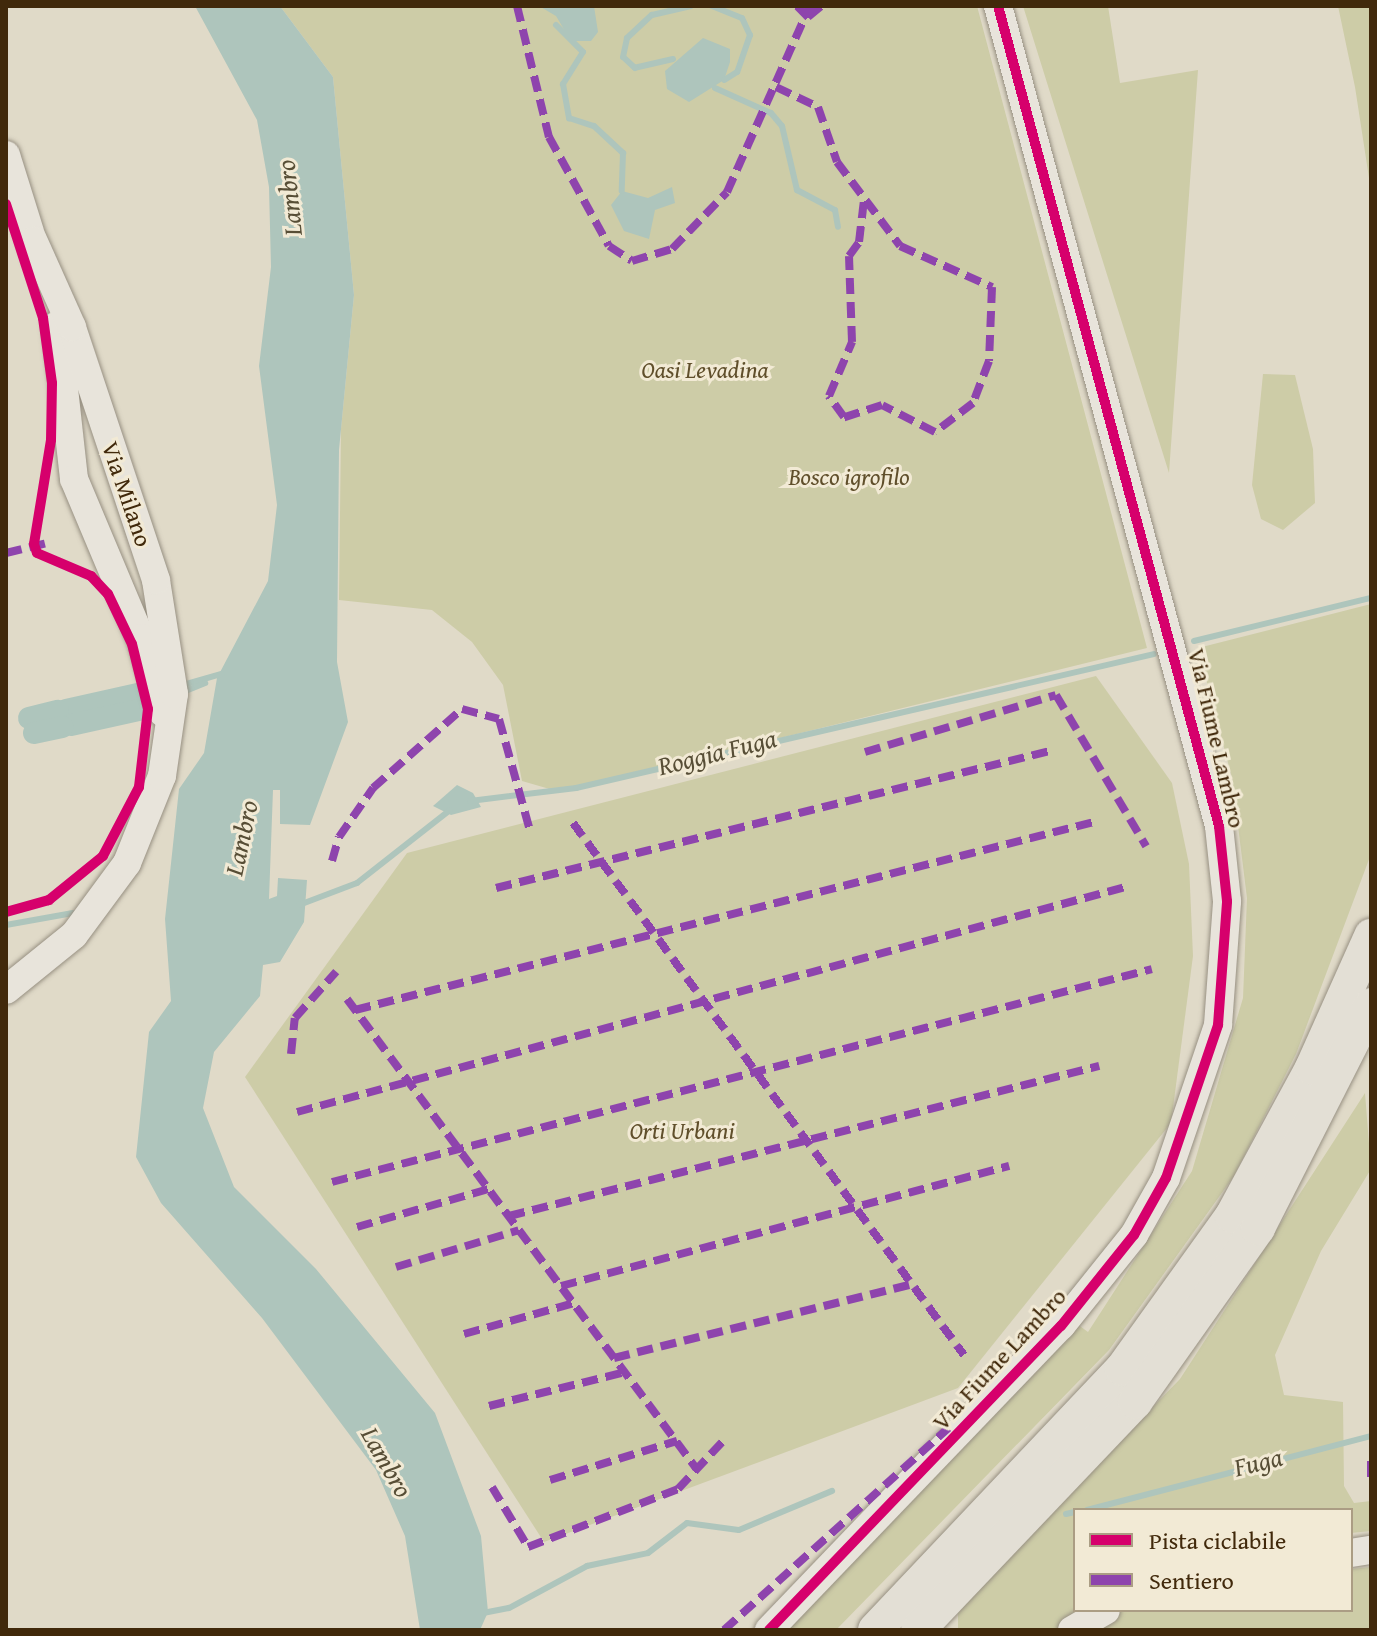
<!DOCTYPE html>
<style>
body{margin:0}
#map{position:relative;width:1377px;height:1636px;overflow:hidden;background:#e0dac8;font-family:"Gentium Book Plus",serif}
div>[style]{position:absolute}
.green>*{inset:0;background:#cdcca7}
.water>*{inset:0;background:#aec5bc}
.stream>*{height:6px;margin:-3px;padding:0 3px;transform-origin:3px;border-radius:3px;background:#aec5bc}
.canal>*{height:22px;margin:-11px;padding:0 11px;transform-origin:11px;border-radius:11px;background:#aec5bc}
.roads{filter:drop-shadow(0 0 2px #979082) drop-shadow(0 0 2px #979082)}
.minor>*{height:28px;margin:-14px;padding:0 14px;transform-origin:14px;border-radius:14px;background:#e8e4db}
.major>*{height:34px;margin:-17px;padding:0 17px;transform-origin:17px;border-radius:17px;background:#e3dfd5}
.quiet>*{height:8px;margin-top:-4px;transform-origin:0;background:repeating-linear-gradient(90deg,#8e44ad 0 16px,transparent 0 24px)}
.cycleway>*{height:10px;margin:-5px;padding:0 5px;transform-origin:5px;border-radius:5px;background:#d6006c}
span{translate:-50% -50%;white-space:nowrap;text-align:center;line-height:1.15;-webkit-text-stroke:6px #f2ead5;paint-order:stroke}
.park-label{font-size:24px;color:#604f2b;font-style:italic}
.street-label{font-size:24px;color:#41290b}
.water-label{font-size:26px;color:#574e36;font-style:italic}
.frame{position:absolute;inset:0;border:8px solid #41290b;pointer-events:none}
.legend{position:absolute;left:1073px;top:1508px;width:280px;height:104px;box-sizing:border-box;background:#f2ead5;border:2px solid #ab9d84;margin:0;padding:10px 14px;list-style:none;font-size:24px;color:#41290b}
.legend li{display:flex;align-items:center;gap:16px;height:40px}
.legend b{width:40px;border:2px solid #ab9d84}
</style>
<div id="map">
<div class="green">
<i style="clip-path:polygon(280px 6px,977px 6px,1147px 648px,560px 792px,522px 781px,503px 685px,472px 642px,432px 610px,339px 600px,341px 429px,354px 295px,333px 77px)"></i>
<i style="clip-path:polygon(1023px 6px,1108px 6px,1120px 83px,1198px 70px,1169px 473px)"></i>
<i style="clip-path:polygon(1338px 6px,1371px 6px,1371px 191px,1355px 87px)"></i>
<i style="clip-path:polygon(1263px 374px,1295px 375px,1313px 449px,1315px 503px,1283px 530px,1261px 519px,1252px 485px)"></i>
<i style="clip-path:polygon(1371px 604px,1371px 854px,1296px 1054px,1234px 1176px,1109px 1350px,836px 1630px,787px 1630px,1077px 1324px,1088px 1332px,1192px 1171px,1243px 998px,1247px 898px,1232px 778px,1198px 648px)"></i>
<i style="clip-path:polygon(1096px 676px,1172px 783px,1189px 864px,1193px 956px,1171px 1123px,958px 1388px,544px 1542px,245px 1077px,407px 853px)"></i>
<i style="clip-path:polygon(1365px 1093px,1371px 1169px,1321px 1251px,1275px 1355px,1284px 1395px,1343px 1402px,1344px 1486px,1354px 1503px,1371px 1501px,1371px 1531px,1351px 1533px,1351px 1510px,1075px 1510px,1075px 1610px,1351px 1610px,1351px 1569px,1371px 1567px,1371px 1630px,958px 1630px,958px 1608px,1180px 1379px)"></i>
</div>
<div class="water">
<i style="clip-path:polygon(195px 6px,280px 6px,333px 77px,354px 295px,339px 450px,337px 662px,348px 722px,310px 825px,280px 824px,280px 790px,273px 790px,269px 899px,277px 896px,278px 878px,307px 880px,304px 922px,280px 962px,263px 965px,260px 996px,214px 1052px,203px 1108px,234px 1187px,316px 1269px,435px 1413px,481px 1536px,488px 1612px,480px 1630px,420px 1630px,405px 1536px,376px 1470px,262px 1318px,161px 1203px,136px 1157px,149px 1032px,171px 1001px,165px 919px,179px 789px,204px 753px,217px 678px,268px 581px,277px 505px,259px 366px,271px 267px,269px 187px,257px 120px)"></i>
<i style="clip-path:polygon(539px 6px,594px 6px,598px 32px,591px 41px,571px 41px,556px 16px)"></i>
<i style="clip-path:polygon(703px 38px,730px 49px,730px 62px,724px 80px,689px 102px,667px 89px,665px 71px)"></i>
<i style="clip-path:polygon(672px 187px,675px 203px,655px 210px,649px 239px,624px 231px,611px 205px,622px 191px,648px 198px)"></i>
<i style="clip-path:polygon(457px 785px,473px 793px,481px 807px,451px 815px,433px 806px)"></i>
</div>
<div class="stream">
<i style="left:712px;top:6px;width:32px;rotate:22deg"></i>
<i style="left:742px;top:18px;width:19px;rotate:65deg"></i>
<i style="left:750px;top:35px;width:39px;rotate:109deg"></i>
<i style="left:737px;top:72px;width:15px;rotate:148deg"></i>
<i style="left:556px;top:25px;width:38px;rotate:45deg"></i>
<i style="left:583px;top:52px;width:38px;rotate:122deg"></i>
<i style="left:563px;top:84px;width:35px;rotate:80deg"></i>
<i style="left:569px;top:118px;width:26px;rotate:18deg"></i>
<i style="left:594px;top:126px;width:40px;rotate:43deg"></i>
<i style="left:623px;top:153px;width:38px;rotate:92deg"></i>
<i style="left:673px;top:59px;width:39px;rotate:167deg"></i>
<i style="left:635px;top:68px;width:16px;rotate:-137deg"></i>
<i style="left:623px;top:57px;width:19px;rotate:-78deg"></i>
<i style="left:627px;top:38px;width:34px;rotate:-43deg"></i>
<i style="left:652px;top:15px;width:40px;rotate:-13deg"></i>
<i style="left:715px;top:88px;width:61px;rotate:24.1deg"></i>
<i style="left:771px;top:113px;width:17px;rotate:50deg"></i>
<i style="left:782px;top:126px;width:66px;rotate:76.8deg"></i>
<i style="left:797px;top:190px;width:43px;rotate:27.8deg"></i>
<i style="left:835px;top:210px;width:17px;rotate:80deg"></i>
<i style="left:1194px;top:641px;width:182px;rotate:-13.7deg"></i>
<i style="left:183px;top:685px;width:40px;rotate:-16deg"></i>
<i style="left:183px;top:692px;width:24px;rotate:-22deg"></i>
<i style="left:470px;top:801px;width:107px;rotate:-7deg"></i>
<i style="left:576px;top:788px;width:593px;rotate:-13.05deg"></i>
<i style="left:299px;top:905px;width:62px;rotate:-20.8deg"></i>
<i style="left:357px;top:883px;width:118px;rotate:-38.1deg"></i>
<i style="left:6px;top:925px;width:68px;rotate:-10.2deg"></i>
<i style="left:1087px;top:1510px;width:293px;rotate:-14.6deg"></i>
<i style="left:1066px;top:1514px;width:9px;rotate:-13deg"></i>
<i style="left:483px;top:1613px;width:26px;rotate:-11deg"></i>
<i style="left:509px;top:1608px;width:89px;rotate:-28.3deg"></i>
<i style="left:587px;top:1566px;width:62px;rotate:-12deg"></i>
<i style="left:648px;top:1553px;width:49px;rotate:-37.6deg"></i>
<i style="left:687px;top:1523px;width:52px;rotate:7.7deg"></i>
<i style="left:739px;top:1530px;width:101px;rotate:-22.8deg"></i>
</div>
<div class="canal">
<i style="left:66px;top:710px;width:78px;rotate:-12.6deg"></i>
<i style="left:29px;top:718px;width:30px;rotate:-14deg"></i>
<i style="left:71px;top:725px;width:74px;rotate:-12.5deg"></i>
<i style="left:34px;top:733px;width:29px;rotate:-12deg"></i>
</div>
<div class="roads">
<div class="minor">
<i style="left:6px;top:155px;width:108px;rotate:72.7deg"></i>
<i style="left:57px;top:325px;width:155px;rotate:83.7deg"></i>
<i style="left:74px;top:479px;width:173px;rotate:67.2deg"></i>
<i style="left:141px;top:638px;width:78px;rotate:73.7deg"></i>
<i style="left:6px;top:990px;width:87px;rotate:-39deg"></i>
<i style="left:74px;top:935px;width:89px;rotate:-53.6deg"></i>
<i style="left:127px;top:863px;width:94px;rotate:-68.1deg"></i>
<i style="left:162px;top:776px;width:83px;rotate:-81.7deg"></i>
<i style="left:174px;top:694px;width:115px;rotate:-99deg"></i>
<i style="left:156px;top:580px;width:267px;rotate:-108.4deg"></i>
<i style="left:72px;top:327px;width:95px;rotate:-114.1deg"></i>
<i style="left:1351px;top:1553px;width:20px;rotate:-9deg"></i>
<i style="left:769px;top:1630px;width:422px;rotate:-46.2deg"></i>
<i style="left:1061px;top:1326px;width:117px;rotate:-51.3deg"></i>
<i style="left:1134px;top:1235px;width:65px;rotate:-60.7deg"></i>
<i style="left:1166px;top:1178px;width:162px;rotate:-71.2deg"></i>
<i style="left:1218px;top:1025px;width:124px;rotate:-85.8deg"></i>
<i style="left:1227px;top:901px;width:75px;rotate:-96.1deg"></i>
<i style="left:1219px;top:826px;width:849px;rotate:-105.08deg"></i>
<i style="left:1072px;top:1630px;width:39px;rotate:-30deg"></i>
</div>
<div class="major">
<i style="left:875px;top:1630px;width:359px;rotate:-46.6deg"></i>
<i style="left:1122px;top:1369px;width:188px;rotate:-54.3deg"></i>
<i style="left:1232px;top:1216px;width:168px;rotate:-61.6deg"></i>
<i style="left:1312px;top:1068px;width:145px;rotate:-65.9deg"></i>
<i style="left:918px;top:1630px;width:315px;rotate:-46.4deg"></i>
<i style="left:1135px;top:1402px;width:213px;rotate:-54.7deg"></i>
<i style="left:1258px;top:1228px;width:250px;rotate:-63.1deg"></i>
</div>
</div>
<div class="quiet">
<i style="left:517px;top:6px;width:135px;rotate:76.3deg"></i>
<i style="left:549px;top:137px;width:124px;rotate:61.2deg"></i>
<i style="left:609px;top:246px;width:27px;rotate:33deg"></i>
<i style="left:632px;top:261px;width:42px;rotate:-16.7deg"></i>
<i style="left:672px;top:249px;width:79px;rotate:-46deg"></i>
<i style="left:727px;top:192px;width:204px;rotate:-66deg"></i>
<i style="left:797px;top:6px;width:16px;rotate:45deg"></i>
<i style="left:808px;top:17px;width:17px;rotate:-40deg"></i>
<i style="left:776px;top:87px;width:47px;rotate:25.5deg"></i>
<i style="left:818px;top:107px;width:58px;rotate:70.9deg"></i>
<i style="left:837px;top:162px;width:105px;rotate:53.1deg"></i>
<i style="left:900px;top:246px;width:101px;rotate:24deg"></i>
<i style="left:992px;top:287px;width:74px;rotate:92.3deg"></i>
<i style="left:989px;top:361px;width:45px;rotate:110.9deg"></i>
<i style="left:973px;top:403px;width:48px;rotate:142.7deg"></i>
<i style="left:935px;top:432px;width:59px;rotate:-153deg"></i>
<i style="left:882px;top:405px;width:40px;rotate:162deg"></i>
<i style="left:844px;top:417px;width:26px;rotate:-126deg"></i>
<i style="left:829px;top:396px;width:59px;rotate:-66.9deg"></i>
<i style="left:852px;top:342px;width:86px;rotate:-92deg"></i>
<i style="left:849px;top:256px;width:17px;rotate:-54deg"></i>
<i style="left:859px;top:242px;width:42px;rotate:-83.2deg"></i>
<i style="left:6px;top:553px;width:46px;rotate:-13.7deg"></i>
<i style="left:865px;top:752px;width:199px;rotate:-16.6deg"></i>
<i style="left:1056px;top:695px;width:176px;rotate:59.2deg"></i>
<i style="left:573px;top:823px;width:660px;rotate:53.69deg"></i>
<i style="left:332px;top:861px;width:25px;rotate:-74deg"></i>
<i style="left:339px;top:837px;width:60px;rotate:-55.2deg"></i>
<i style="left:373px;top:788px;width:119px;rotate:-41.6deg"></i>
<i style="left:462px;top:709px;width:38px;rotate:15deg"></i>
<i style="left:499px;top:719px;width:119px;rotate:74.5deg"></i>
<i style="left:496px;top:888px;width:571px;rotate:-13.89deg"></i>
<i style="left:347px;top:999px;width:585px;rotate:53.35deg"></i>
<i style="left:355px;top:1010px;width:767px;rotate:-14.27deg"></i>
<i style="left:291px;top:1054px;width:36px;rotate:-84deg"></i>
<i style="left:295px;top:1018px;width:62px;rotate:-48.3deg"></i>
<i style="left:297px;top:1112px;width:858px;rotate:-15.2deg"></i>
<i style="left:332px;top:1182px;width:847px;rotate:-14.56deg"></i>
<i style="left:509px;top:1216px;width:609px;rotate:-14.26deg"></i>
<i style="left:357px;top:1227px;width:137px;rotate:-16.1deg"></i>
<i style="left:396px;top:1267px;width:128px;rotate:-16.7deg"></i>
<i style="left:561px;top:1286px;width:464px;rotate:-15deg"></i>
<i style="left:464px;top:1334px;width:114px;rotate:-15.7deg"></i>
<i style="left:614px;top:1358px;width:307px;rotate:-13.9deg"></i>
<i style="left:489px;top:1406px;width:140px;rotate:-14deg"></i>
<i style="left:1371px;top:1461px;width:24px;rotate:90deg"></i>
<i style="left:550px;top:1480px;width:133px;rotate:-17.1deg"></i>
<i style="left:492px;top:1487px;width:70px;rotate:59deg"></i>
<i style="left:528px;top:1547px;width:161px;rotate:-21.1deg"></i>
<i style="left:678px;top:1489px;width:69px;rotate:-46.8deg"></i>
<i style="left:724px;top:1630px;width:302px;rotate:-42deg"></i>
</div>
<div class="cycleway">
<i style="left:6px;top:204px;width:120px;rotate:72deg"></i>
<i style="left:43px;top:318px;width:66px;rotate:82.1deg"></i>
<i style="left:52px;top:383px;width:57px;rotate:91deg"></i>
<i style="left:51px;top:440px;width:105px;rotate:99.3deg"></i>
<i style="left:34px;top:544px;width:9px;rotate:72deg"></i>
<i style="left:37px;top:553px;width:59px;rotate:23.1deg"></i>
<i style="left:91px;top:576px;width:25px;rotate:47deg"></i>
<i style="left:108px;top:594px;width:55px;rotate:64.4deg"></i>
<i style="left:132px;top:644px;width:67px;rotate:76.2deg"></i>
<i style="left:148px;top:709px;width:79px;rotate:96.6deg"></i>
<i style="left:139px;top:787px;width:78px;rotate:117.6deg"></i>
<i style="left:103px;top:856px;width:70px;rotate:140.8deg"></i>
<i style="left:49px;top:900px;width:45px;rotate:164.4deg"></i>
<i style="left:769px;top:1630px;width:422px;rotate:-46.2deg"></i>
<i style="left:1061px;top:1326px;width:117px;rotate:-51.3deg"></i>
<i style="left:1134px;top:1235px;width:65px;rotate:-60.7deg"></i>
<i style="left:1166px;top:1178px;width:162px;rotate:-71.2deg"></i>
<i style="left:1218px;top:1025px;width:124px;rotate:-85.8deg"></i>
<i style="left:1227px;top:901px;width:75px;rotate:-96.1deg"></i>
<i style="left:1219px;top:826px;width:849px;rotate:-105.08deg"></i>
</div>
<div class="park-label">
<span style="left:705px;top:370px">Oasi Levadina</span>
<span style="left:849px;top:477px">Bosco igrofilo</span>
<span style="left:682px;top:1131px">Orti Urbani</span>
</div>
<div class="street-label">
<span style="left:127px;top:494px;rotate:71deg">Via Milano</span>
<span style="left:1217px;top:738px;rotate:77deg">Via Fiume Lambro</span>
<span style="left:999px;top:1359px;rotate:-47deg">Via Fiume Lambro</span>
</div>
<div class="water-label">
<span style="left:289px;top:198px;rotate:-96deg">Lambro</span>
<span style="left:717px;top:752px;rotate:-14deg">Roggia Fuga</span>
<span style="left:241px;top:838px;rotate:-78deg">Lambro</span>
<span style="left:387px;top:1462px;rotate:60deg">Lambro</span>
<span style="left:1258px;top:1462px;rotate:-14deg">Fuga</span>
</div>
<div class="frame"></div>
<ul class="legend">
<li><b style="height:10px;background:#d6006c"></b>Pista ciclabile</li>
<li><b style="height:10px;background:#8e44ad"></b>Sentiero</li>
</ul>
</div>
